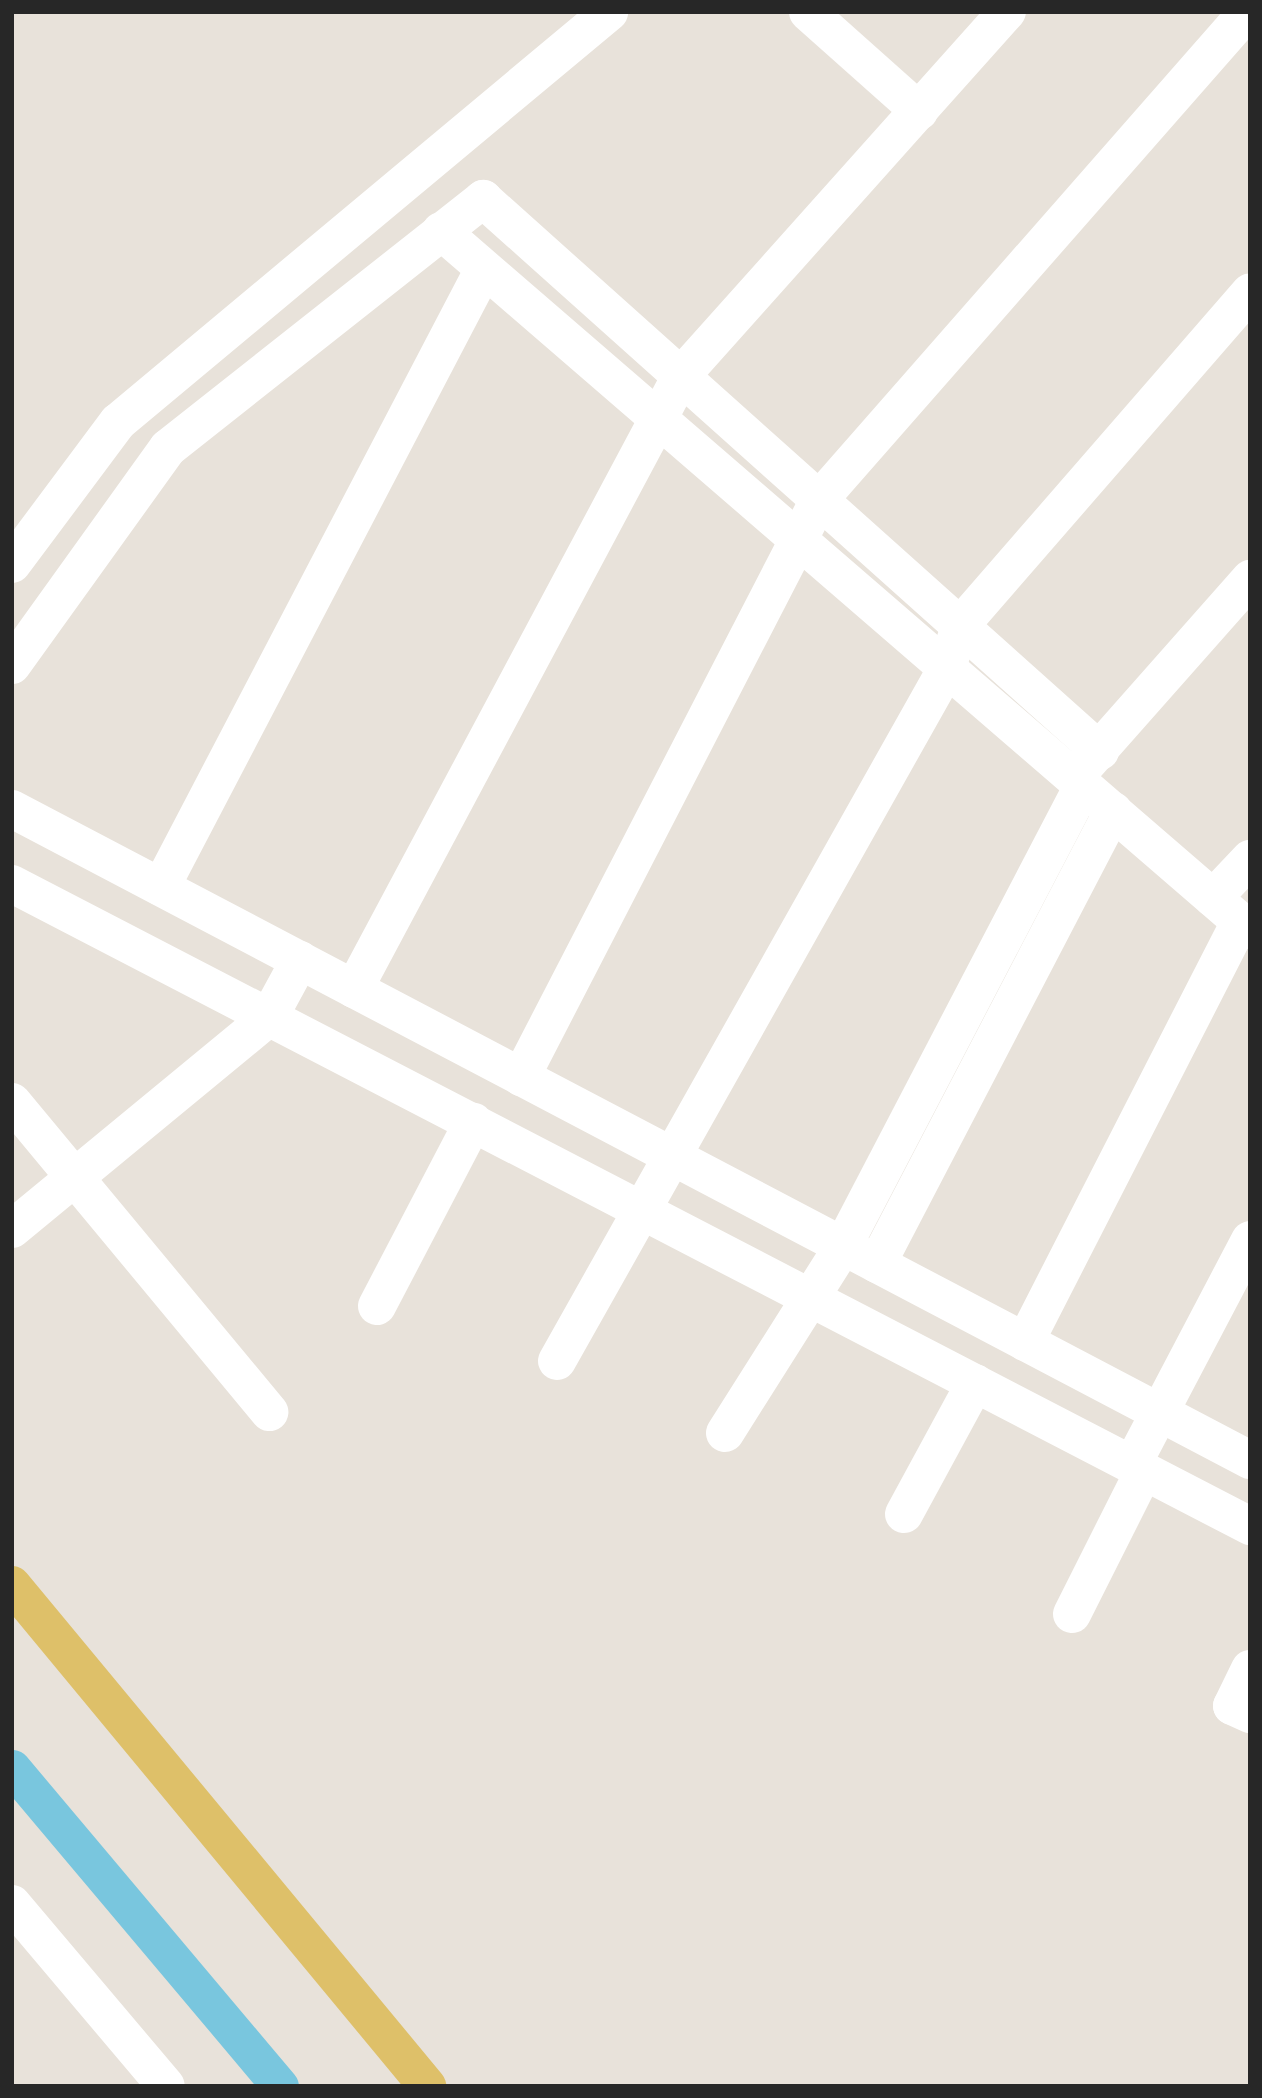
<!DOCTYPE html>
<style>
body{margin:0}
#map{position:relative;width:1262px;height:2098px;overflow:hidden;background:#e8e2da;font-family:Figtree,sans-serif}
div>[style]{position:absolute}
.canal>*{height:37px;margin:-18.5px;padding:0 18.5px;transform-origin:18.5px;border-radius:18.5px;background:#79c6de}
.minor>*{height:38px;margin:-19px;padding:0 19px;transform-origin:19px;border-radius:19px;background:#fff}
.major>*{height:38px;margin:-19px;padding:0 19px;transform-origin:19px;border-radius:19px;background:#dec069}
span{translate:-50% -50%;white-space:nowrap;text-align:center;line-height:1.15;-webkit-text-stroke:7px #fff;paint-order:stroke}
.frame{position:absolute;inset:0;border:14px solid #272727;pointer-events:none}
</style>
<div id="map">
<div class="canal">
<i style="left:12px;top:1768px;width:416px;rotate:49.9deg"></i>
</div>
<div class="minor">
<i style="left:808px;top:12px;width:149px;rotate:41.7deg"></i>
<i style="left:441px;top:231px;width:1069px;rotate:40.83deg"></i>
<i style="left:12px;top:564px;width:177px;rotate:-53.3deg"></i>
<i style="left:118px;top:422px;width:640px;rotate:-39.86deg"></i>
<i style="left:12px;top:665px;width:267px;rotate:-54.3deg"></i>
<i style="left:168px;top:448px;width:402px;rotate:-38.3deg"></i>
<i style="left:483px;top:199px;width:828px;rotate:41.82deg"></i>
<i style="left:1082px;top:769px;width:254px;rotate:-48.5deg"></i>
<i style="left:12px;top:809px;width:1399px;rotate:27.74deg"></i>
<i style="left:12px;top:884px;width:1395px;rotate:27.41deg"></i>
<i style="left:161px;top:887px;width:697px;rotate:-62.41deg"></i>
<i style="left:1213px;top:898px;width:54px;rotate:-46.5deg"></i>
<i style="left:354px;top:989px;width:695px;rotate:-61.92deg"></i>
<i style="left:681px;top:376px;width:489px;rotate:-48.2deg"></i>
<i style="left:521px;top:1077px;width:649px;rotate:-62.69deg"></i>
<i style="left:819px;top:500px;width:629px;rotate:-48.74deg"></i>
<i style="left:12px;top:1102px;width:403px;rotate:50.3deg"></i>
<i style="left:12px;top:1229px;width:333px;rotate:-39.5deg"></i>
<i style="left:269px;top:1017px;width:65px;rotate:-61.5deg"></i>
<i style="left:877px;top:1264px;width:511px;rotate:-62.48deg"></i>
<i style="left:377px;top:1306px;width:208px;rotate:-62.4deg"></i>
<i style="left:1025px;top:1342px;width:472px;rotate:-62.9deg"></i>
<i style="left:557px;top:1361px;width:795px;rotate:-60.63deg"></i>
<i style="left:947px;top:668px;width:44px;rotate:-72.8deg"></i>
<i style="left:960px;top:626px;width:442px;rotate:-49deg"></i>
<i style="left:725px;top:1433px;width:221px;rotate:-57.7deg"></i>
<i style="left:843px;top:1246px;width:519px;rotate:-62.45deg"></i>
<i style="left:1132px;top:1465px;width:254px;rotate:-62.3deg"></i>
<i style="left:904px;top:1514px;width:149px;rotate:-61.5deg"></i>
<i style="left:1072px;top:1614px;width:160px;rotate:-63.3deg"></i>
<i style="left:1250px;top:1669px;width:41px;rotate:115.9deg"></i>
<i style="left:1232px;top:1706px;width:20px;rotate:24deg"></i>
<i style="left:12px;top:1904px;width:238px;rotate:49.8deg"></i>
</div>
<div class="major">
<i style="left:12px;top:1585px;width:651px;rotate:50.36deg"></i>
</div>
<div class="frame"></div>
</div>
